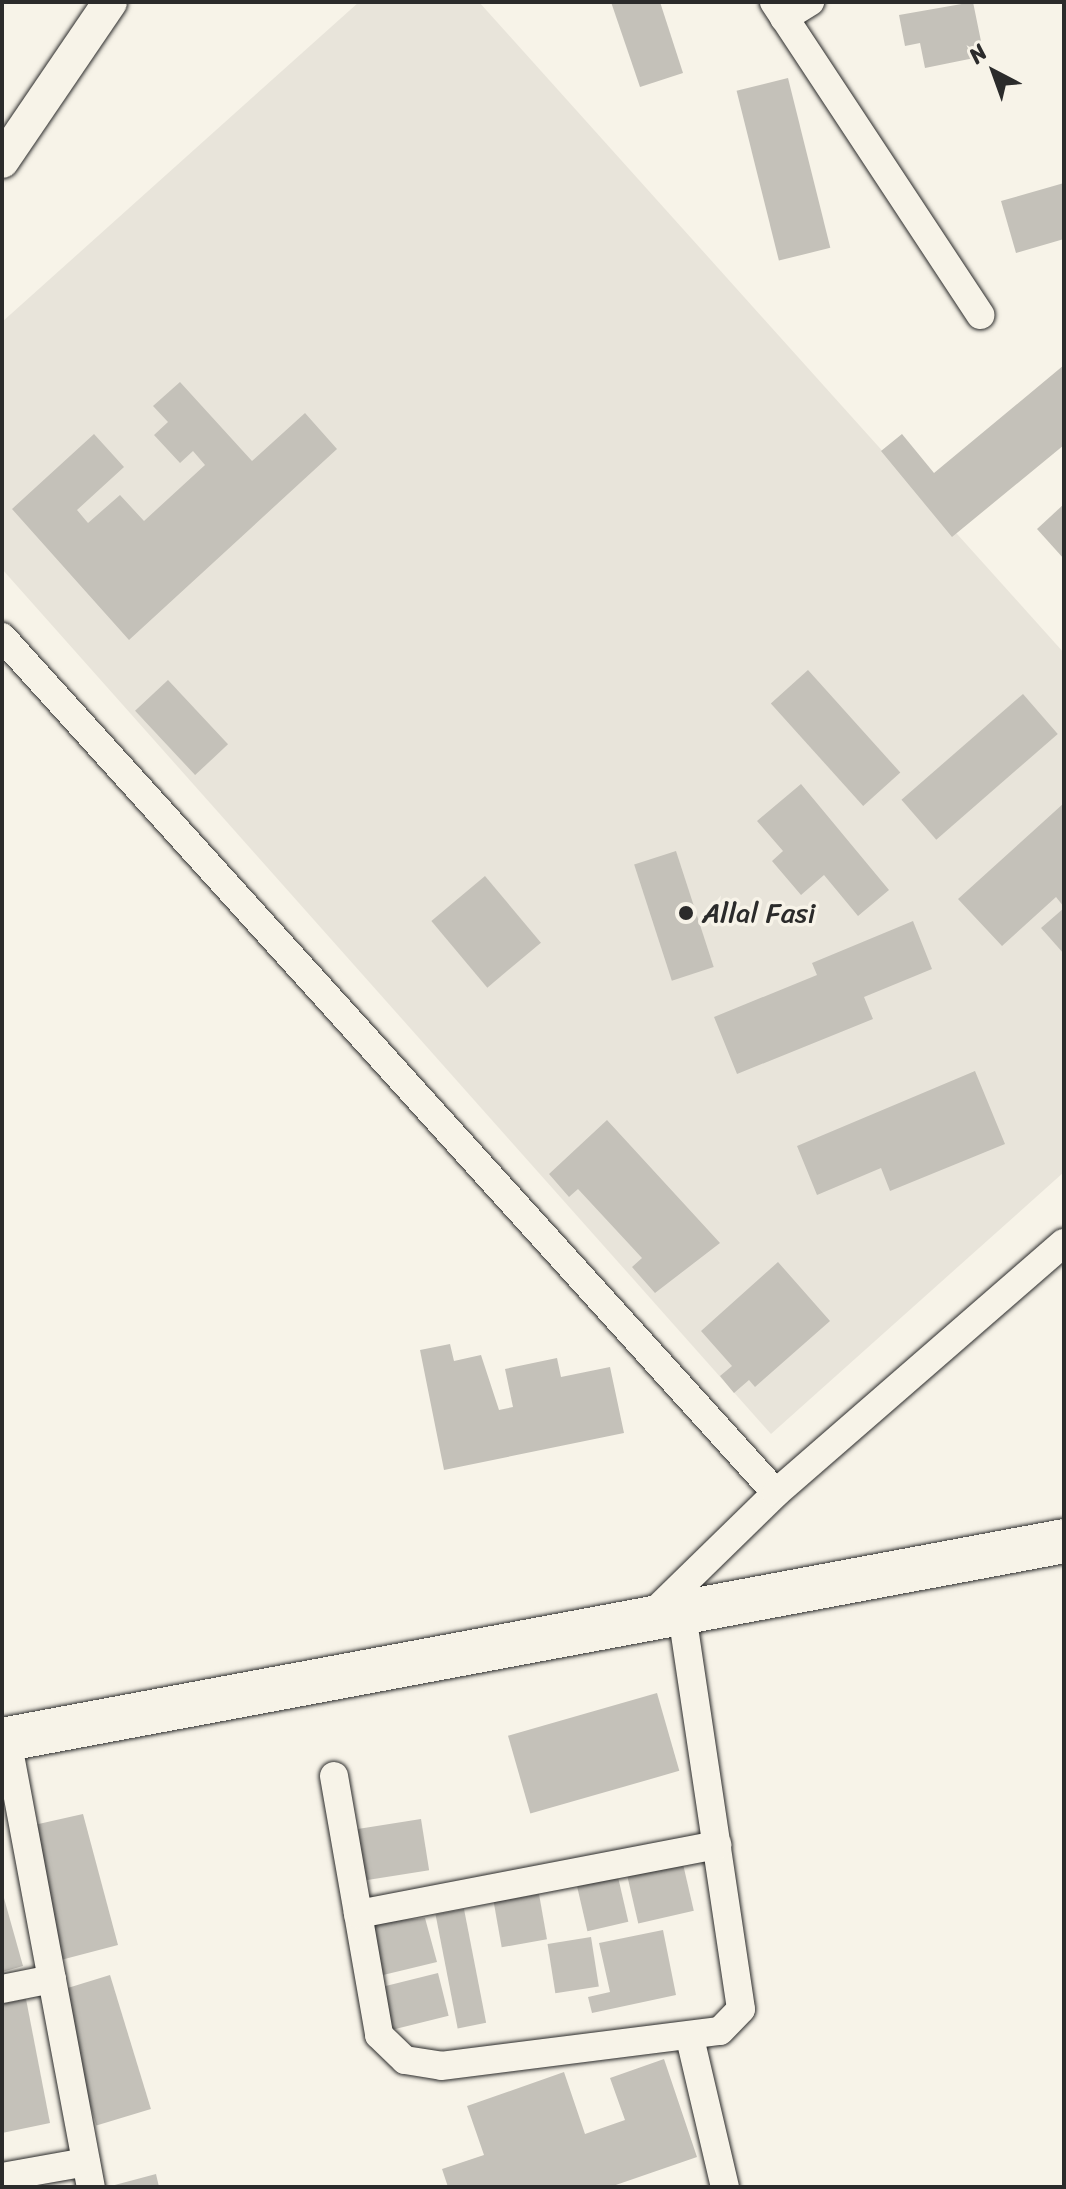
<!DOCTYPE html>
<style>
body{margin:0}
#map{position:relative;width:1066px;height:2189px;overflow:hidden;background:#f7f3e8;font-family:Sriracha,sans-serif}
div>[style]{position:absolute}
.built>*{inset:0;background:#e8e4da}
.building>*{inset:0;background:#c4c1b9;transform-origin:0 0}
.roads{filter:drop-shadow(0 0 2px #2b2b2b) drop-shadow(0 0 2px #2b2b2b)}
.minor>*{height:28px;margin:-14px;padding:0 14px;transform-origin:14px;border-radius:14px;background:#f7f3e8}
.tertiary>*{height:34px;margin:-17px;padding:0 17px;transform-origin:17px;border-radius:17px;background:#f7f3e8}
.trunk>*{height:44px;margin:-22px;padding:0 22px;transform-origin:22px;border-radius:22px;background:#f7f3e8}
.dots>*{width:22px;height:22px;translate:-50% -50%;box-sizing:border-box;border:4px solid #f7f3e8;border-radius:50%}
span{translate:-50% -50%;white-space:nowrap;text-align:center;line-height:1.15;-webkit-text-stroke:7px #f7f3e8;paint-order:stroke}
.poi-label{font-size:28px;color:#2b2b2b}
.left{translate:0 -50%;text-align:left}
.frame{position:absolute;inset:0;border:4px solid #2b2b2b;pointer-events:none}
.north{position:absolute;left:954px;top:32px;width:80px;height:80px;-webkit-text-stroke:6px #f7f3e8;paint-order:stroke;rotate:319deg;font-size:22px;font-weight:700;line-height:32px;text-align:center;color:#2b2b2b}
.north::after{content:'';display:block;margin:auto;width:28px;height:36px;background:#2b2b2b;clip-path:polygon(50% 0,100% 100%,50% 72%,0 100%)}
</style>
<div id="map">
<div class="built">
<i style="clip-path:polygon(359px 2px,479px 2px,1064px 653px,1064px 1172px,771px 1434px,2px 569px,2px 322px)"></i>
</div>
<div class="building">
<i style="clip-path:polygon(611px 2px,660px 2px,683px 73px,640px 87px)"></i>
<i style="clip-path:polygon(973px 2px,984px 56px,925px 68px,920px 43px,905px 46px,899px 15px)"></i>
<i style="left:788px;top:78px;width:175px;height:53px;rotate:76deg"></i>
<i style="clip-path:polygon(1064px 183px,1064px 239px,1016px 253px,1001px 201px)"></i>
<i style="clip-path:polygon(1064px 365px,1064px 445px,952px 537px,881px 451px,902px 434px,934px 473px)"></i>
<i style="clip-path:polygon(180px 382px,252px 461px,305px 413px,337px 449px,129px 640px,12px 509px,94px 434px,124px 467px,77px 510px,88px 523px,120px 495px,144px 521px,205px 465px,193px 451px,180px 463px,154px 435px,168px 422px,153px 406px)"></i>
<i style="clip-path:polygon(1064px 504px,1064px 559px,1037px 529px)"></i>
<i style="left:808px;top:670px;width:138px;height:50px;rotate:48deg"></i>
<i style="left:168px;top:680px;width:88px;height:45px;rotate:47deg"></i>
<i style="left:1023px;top:694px;width:53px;height:161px;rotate:49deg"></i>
<i style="clip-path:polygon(801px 784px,889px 890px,858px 916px,824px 875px,801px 895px,772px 861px,783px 851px,757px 821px)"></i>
<i style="clip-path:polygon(1064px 803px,1064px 907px,1056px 897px,1002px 946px,958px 899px)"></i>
<i style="left:676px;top:851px;width:122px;height:44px;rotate:72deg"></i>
<i style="left:485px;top:876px;width:87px;height:70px;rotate:50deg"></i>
<i style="clip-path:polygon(1064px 908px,1064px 954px,1041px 928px)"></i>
<i style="clip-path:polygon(913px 921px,932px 969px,864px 997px,873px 1019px,737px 1074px,714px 1017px,817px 975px,812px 963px)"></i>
<i style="clip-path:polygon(975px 1071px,1005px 1144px,890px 1191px,881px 1168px,817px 1195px,797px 1146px)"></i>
<i style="clip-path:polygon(607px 1120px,720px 1243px,655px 1293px,632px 1267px,642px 1258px,578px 1189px,569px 1197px,549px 1174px)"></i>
<i style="clip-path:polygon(778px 1262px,830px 1321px,755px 1387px,749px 1380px,734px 1393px,720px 1376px,732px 1366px,701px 1331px)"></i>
<i style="clip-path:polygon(450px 1344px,454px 1361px,481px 1355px,499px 1410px,513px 1407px,505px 1369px,557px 1358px,561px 1377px,610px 1367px,624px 1433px,444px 1470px,420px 1350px)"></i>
<i style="left:657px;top:1693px;width:81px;height:155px;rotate:74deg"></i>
<i style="clip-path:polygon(83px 1814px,118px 1945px,57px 1961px,34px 1825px)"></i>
<i style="left:421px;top:1819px;width:52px;height:64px;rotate:81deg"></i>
<i style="left:683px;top:1864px;width:48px;height:57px;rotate:77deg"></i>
<i style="left:618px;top:1877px;width:46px;height:42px;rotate:77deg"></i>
<i style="clip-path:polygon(2px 1891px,23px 1966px,2px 1972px)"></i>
<i style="left:539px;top:1894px;width:46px;height:46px;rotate:80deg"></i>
<i style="left:464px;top:1909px;width:116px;height:29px;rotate:79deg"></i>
<i style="clip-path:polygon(425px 1918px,437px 1962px,379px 1976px,370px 1923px)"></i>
<i style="clip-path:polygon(663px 1930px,676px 1995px,592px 2013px,588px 1997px,610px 1992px,599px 1943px)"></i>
<i style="left:591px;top:1937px;width:50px;height:44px;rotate:81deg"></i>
<i style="left:438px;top:1973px;width:44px;height:58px;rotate:76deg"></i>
<i style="left:110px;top:1975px;width:140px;height:57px;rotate:73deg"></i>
<i style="clip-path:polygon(26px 1999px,50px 2123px,2px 2133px,2px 2004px)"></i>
<i style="clip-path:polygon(664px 2059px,697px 2157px,610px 2187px,448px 2187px,442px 2169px,484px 2155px,467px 2106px,564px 2072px,585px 2134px,625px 2120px,610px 2078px)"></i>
<i style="clip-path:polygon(156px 2174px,159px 2187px,111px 2187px,111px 2186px)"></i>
</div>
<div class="roads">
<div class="minor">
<i style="left:774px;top:2px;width:375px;rotate:56.6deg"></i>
<i style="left:784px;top:18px;width:31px;rotate:-32deg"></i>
<i style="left:2px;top:637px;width:1154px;rotate:47.88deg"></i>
<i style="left:647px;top:1619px;width:180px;rotate:-44.3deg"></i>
<i style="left:776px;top:1493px;width:381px;rotate:-41deg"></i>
<i style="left:7px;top:1739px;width:456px;rotate:79.4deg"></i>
<i style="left:334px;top:1776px;width:263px;rotate:80.1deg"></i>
<i style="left:379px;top:2035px;width:36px;rotate:44deg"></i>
<i style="left:405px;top:2060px;width:36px;rotate:9deg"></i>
<i style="left:441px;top:2066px;width:281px;rotate:-7.2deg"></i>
<i style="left:720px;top:2031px;width:30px;rotate:-46deg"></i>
<i style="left:741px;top:2009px;width:399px;rotate:-98.5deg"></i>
<i style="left:358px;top:1914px;width:366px;rotate:-10.9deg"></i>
<i style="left:2px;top:1989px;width:51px;rotate:-11.3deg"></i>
<i style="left:690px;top:2038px;width:153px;rotate:76.8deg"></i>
<i style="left:2px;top:2177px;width:85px;rotate:-10.1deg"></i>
</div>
<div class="tertiary">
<i style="left:2px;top:161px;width:192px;rotate:-55.8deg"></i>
</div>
<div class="trunk">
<i style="left:2px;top:1740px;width:1080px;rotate:-10.61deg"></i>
</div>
</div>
<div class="dots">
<i style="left:686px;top:913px;background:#2b2b2b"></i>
</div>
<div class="poi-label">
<span class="left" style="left:702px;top:913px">Allal Fasi</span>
</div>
<div class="frame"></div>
<div class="north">N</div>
</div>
